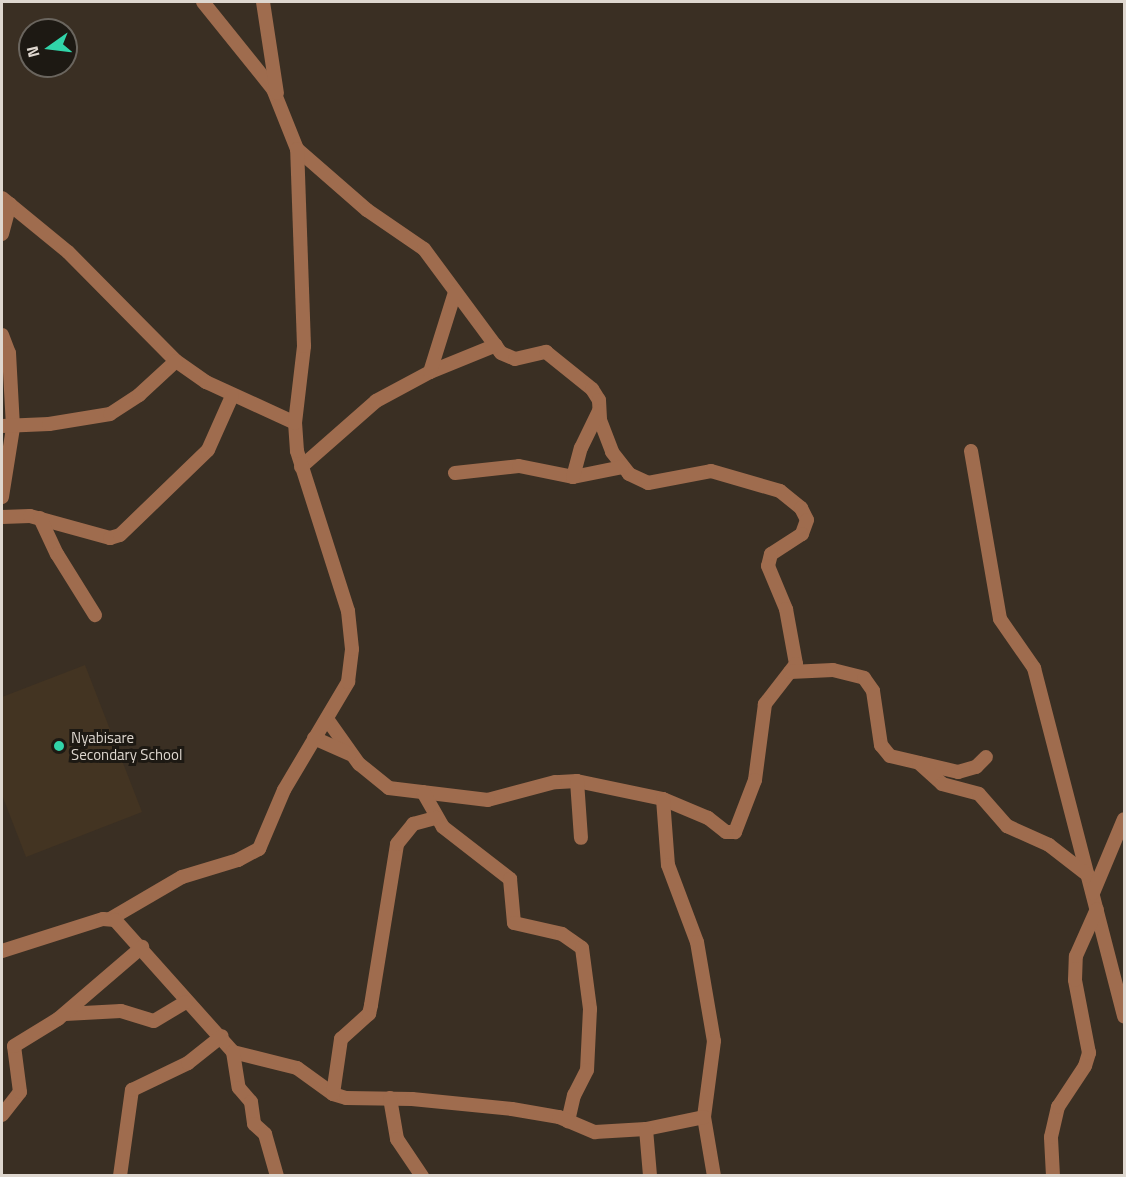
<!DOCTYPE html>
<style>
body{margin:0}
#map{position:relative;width:1126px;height:1177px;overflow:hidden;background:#3a2f23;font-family:"Titillium Web",sans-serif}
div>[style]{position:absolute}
.built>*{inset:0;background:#433422}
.minor>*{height:14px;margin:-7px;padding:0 7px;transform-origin:7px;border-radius:7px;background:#9f6c4e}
.dots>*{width:16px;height:16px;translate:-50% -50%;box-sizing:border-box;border:3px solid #1d1913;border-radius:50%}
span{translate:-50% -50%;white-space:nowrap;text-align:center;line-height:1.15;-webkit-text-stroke:6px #1d1913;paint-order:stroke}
.poi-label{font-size:15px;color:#ded7cf}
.left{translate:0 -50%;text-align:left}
.frame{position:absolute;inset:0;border:3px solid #ded7cf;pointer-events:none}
.north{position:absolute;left:18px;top:18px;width:60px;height:60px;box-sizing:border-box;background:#1d1913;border:2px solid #6a655e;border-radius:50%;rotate:256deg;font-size:16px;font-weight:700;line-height:24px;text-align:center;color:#ded7cf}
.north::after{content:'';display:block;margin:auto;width:21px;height:27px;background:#31d4a9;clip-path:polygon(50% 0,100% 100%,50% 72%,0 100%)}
</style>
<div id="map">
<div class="built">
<i style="clip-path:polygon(85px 665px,142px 812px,26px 857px,2px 795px,2px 697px)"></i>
</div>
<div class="minor">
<i style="left:203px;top:2px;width:112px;rotate:51.2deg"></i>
<i style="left:273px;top:89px;width:65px;rotate:68.2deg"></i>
<i style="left:297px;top:149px;width:93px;rotate:41.1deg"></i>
<i style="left:367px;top:210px;width:69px;rotate:34.4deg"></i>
<i style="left:424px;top:249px;width:129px;rotate:53.5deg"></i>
<i style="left:501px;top:353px;width:15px;rotate:23deg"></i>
<i style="left:515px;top:359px;width:32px;rotate:-13deg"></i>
<i style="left:546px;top:352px;width:59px;rotate:38.8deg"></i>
<i style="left:592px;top:389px;width:13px;rotate:58deg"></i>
<i style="left:599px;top:400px;width:20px;rotate:87deg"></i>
<i style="left:600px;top:420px;width:34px;rotate:69deg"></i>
<i style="left:612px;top:452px;width:28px;rotate:52deg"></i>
<i style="left:629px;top:474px;width:21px;rotate:25deg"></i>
<i style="left:648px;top:483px;width:64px;rotate:-10.8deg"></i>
<i style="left:711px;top:471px;width:72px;rotate:16.2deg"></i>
<i style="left:780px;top:491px;width:27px;rotate:39deg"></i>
<i style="left:801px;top:508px;width:13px;rotate:63deg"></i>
<i style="left:807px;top:520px;width:15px;rotate:110deg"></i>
<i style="left:802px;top:534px;width:37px;rotate:147deg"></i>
<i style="left:771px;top:554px;width:12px;rotate:104deg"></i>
<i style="left:768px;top:566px;width:47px;rotate:67.3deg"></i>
<i style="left:786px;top:609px;width:56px;rotate:79.7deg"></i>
<i style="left:796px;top:664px;width:51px;rotate:127.8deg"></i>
<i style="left:765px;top:704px;width:77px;rotate:97.5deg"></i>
<i style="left:755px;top:780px;width:56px;rotate:111deg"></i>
<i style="left:735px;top:832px;width:9px;rotate:180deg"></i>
<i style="left:726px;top:832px;width:23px;rotate:-142deg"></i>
<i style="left:708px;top:818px;width:49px;rotate:-157.1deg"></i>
<i style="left:663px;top:799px;width:88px;rotate:-168.2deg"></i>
<i style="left:577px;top:781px;width:22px;rotate:177deg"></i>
<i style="left:555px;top:782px;width:69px;rotate:165deg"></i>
<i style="left:488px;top:800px;width:100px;rotate:-173.1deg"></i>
<i style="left:389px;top:788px;width:38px;rotate:-141deg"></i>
<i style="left:359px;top:764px;width:55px;rotate:-125.4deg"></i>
<i style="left:263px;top:2px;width:92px;rotate:81.3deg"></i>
<i style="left:2px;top:198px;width:85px;rotate:39.3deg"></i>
<i style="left:68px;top:252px;width:153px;rotate:45.3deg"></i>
<i style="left:176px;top:361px;width:37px;rotate:35deg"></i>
<i style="left:206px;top:382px;width:98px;rotate:24.7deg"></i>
<i style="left:2px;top:234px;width:31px;rotate:-75deg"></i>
<i style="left:2px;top:335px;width:19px;rotate:69deg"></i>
<i style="left:9px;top:353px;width:75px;rotate:86.9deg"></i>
<i style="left:13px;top:428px;width:70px;rotate:99.1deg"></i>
<i style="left:430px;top:372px;width:71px;rotate:-22.2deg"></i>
<i style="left:2px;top:426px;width:47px;rotate:-2.4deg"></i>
<i style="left:49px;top:424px;width:62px;rotate:-9.3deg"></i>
<i style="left:110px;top:414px;width:35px;rotate:-33deg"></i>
<i style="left:139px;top:395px;width:50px;rotate:-42.6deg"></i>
<i style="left:971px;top:451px;width:170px;rotate:80.2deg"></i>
<i style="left:1000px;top:619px;width:60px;rotate:55.2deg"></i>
<i style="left:1034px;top:668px;width:360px;rotate:75.5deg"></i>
<i style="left:301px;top:467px;width:100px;rotate:-41.3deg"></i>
<i style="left:376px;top:401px;width:61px;rotate:-28.2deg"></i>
<i style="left:430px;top:372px;width:84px;rotate:-72.6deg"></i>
<i style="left:455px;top:473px;width:64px;rotate:-6.2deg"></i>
<i style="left:519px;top:466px;width:55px;rotate:11.5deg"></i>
<i style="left:573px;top:477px;width:50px;rotate:-11.5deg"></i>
<i style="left:573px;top:477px;width:30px;rotate:-75deg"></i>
<i style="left:581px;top:448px;width:41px;rotate:-64.1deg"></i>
<i style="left:2px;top:517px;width:28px;rotate:-2deg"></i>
<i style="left:30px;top:516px;width:83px;rotate:15.4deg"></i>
<i style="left:110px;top:538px;width:10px;rotate:-17deg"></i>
<i style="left:120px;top:535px;width:122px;rotate:-44deg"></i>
<i style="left:208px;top:450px;width:59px;rotate:-66deg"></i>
<i style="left:40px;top:518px;width:40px;rotate:65deg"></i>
<i style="left:57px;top:554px;width:72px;rotate:58.1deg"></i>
<i style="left:790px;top:672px;width:43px;rotate:-2.7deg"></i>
<i style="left:833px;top:670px;width:32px;rotate:14deg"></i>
<i style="left:864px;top:678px;width:16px;rotate:55deg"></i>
<i style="left:873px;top:691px;width:55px;rotate:81.6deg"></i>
<i style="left:881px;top:745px;width:14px;rotate:51deg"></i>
<i style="left:890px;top:756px;width:70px;rotate:13.2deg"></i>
<i style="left:958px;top:772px;width:19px;rotate:-16deg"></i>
<i style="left:976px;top:767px;width:14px;rotate:-45deg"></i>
<i style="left:314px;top:738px;width:39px;rotate:24deg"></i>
<i style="left:919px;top:763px;width:31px;rotate:42deg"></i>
<i style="left:942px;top:784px;width:38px;rotate:15deg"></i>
<i style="left:979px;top:794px;width:43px;rotate:48.8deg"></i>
<i style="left:1007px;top:826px;width:46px;rotate:24.3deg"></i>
<i style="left:1049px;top:845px;width:51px;rotate:37.8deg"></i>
<i style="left:577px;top:781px;width:57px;rotate:86deg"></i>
<i style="left:423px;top:792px;width:40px;rotate:60.3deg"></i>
<i style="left:443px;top:827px;width:85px;rotate:37.8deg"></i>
<i style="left:510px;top:879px;width:44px;rotate:84.8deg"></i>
<i style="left:514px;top:923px;width:49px;rotate:12.9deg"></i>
<i style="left:562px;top:934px;width:24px;rotate:35deg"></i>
<i style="left:582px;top:948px;width:62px;rotate:82.5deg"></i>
<i style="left:590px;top:1009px;width:61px;rotate:92.8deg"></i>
<i style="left:587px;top:1070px;width:28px;rotate:117deg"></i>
<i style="left:574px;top:1095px;width:27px;rotate:103deg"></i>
<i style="left:663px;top:799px;width:66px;rotate:85.7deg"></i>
<i style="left:668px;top:865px;width:82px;rotate:69.4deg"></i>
<i style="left:697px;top:942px;width:100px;rotate:80.3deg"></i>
<i style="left:714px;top:1041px;width:77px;rotate:97.5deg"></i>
<i style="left:704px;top:1117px;width:60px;rotate:80.4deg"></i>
<i style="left:1093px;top:893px;width:80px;rotate:-67.3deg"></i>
<i style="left:110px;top:919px;width:83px;rotate:-30.3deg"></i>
<i style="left:182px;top:877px;width:59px;rotate:-16.9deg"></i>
<i style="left:238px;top:860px;width:24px;rotate:-28deg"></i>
<i style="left:259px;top:849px;width:64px;rotate:-67deg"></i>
<i style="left:284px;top:790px;width:126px;rotate:-59.3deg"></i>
<i style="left:348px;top:682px;width:33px;rotate:-83deg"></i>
<i style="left:352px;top:649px;width:38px;rotate:-96deg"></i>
<i style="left:348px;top:611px;width:168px;rotate:-107.7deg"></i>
<i style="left:297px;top:451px;width:28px;rotate:-94deg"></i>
<i style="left:295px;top:423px;width:78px;rotate:-83.3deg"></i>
<i style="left:304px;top:346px;width:197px;rotate:-92deg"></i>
<i style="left:2px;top:951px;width:106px;rotate:-17.6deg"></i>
<i style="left:103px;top:919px;width:12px;rotate:5deg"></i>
<i style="left:115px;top:920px;width:177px;rotate:48.2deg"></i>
<i style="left:233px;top:1052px;width:66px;rotate:14deg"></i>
<i style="left:297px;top:1068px;width:44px;rotate:35.8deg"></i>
<i style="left:333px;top:1094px;width:14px;rotate:17deg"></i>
<i style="left:346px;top:1098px;width:66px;rotate:0.9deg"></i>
<i style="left:412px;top:1099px;width:100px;rotate:5.7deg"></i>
<i style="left:512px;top:1109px;width:48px;rotate:9.7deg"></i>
<i style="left:559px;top:1117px;width:39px;rotate:23deg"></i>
<i style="left:595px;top:1132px;width:51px;rotate:-3.4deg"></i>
<i style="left:646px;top:1129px;width:59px;rotate:-11.7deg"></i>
<i style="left:65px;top:1014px;width:56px;rotate:-3.1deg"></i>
<i style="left:121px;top:1011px;width:34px;rotate:17deg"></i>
<i style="left:154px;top:1021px;width:37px;rotate:-31deg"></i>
<i style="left:233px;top:1052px;width:36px;rotate:81deg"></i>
<i style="left:239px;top:1088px;width:18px;rotate:49deg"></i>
<i style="left:251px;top:1102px;width:22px;rotate:82deg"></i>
<i style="left:254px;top:1124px;width:15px;rotate:42deg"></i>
<i style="left:265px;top:1134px;width:44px;rotate:74.1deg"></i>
<i style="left:333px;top:1094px;width:56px;rotate:-81.7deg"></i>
<i style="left:341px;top:1039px;width:38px;rotate:-42deg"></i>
<i style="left:369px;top:1014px;width:9px;rotate:-77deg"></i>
<i style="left:371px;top:1005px;width:163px;rotate:-80.8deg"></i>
<i style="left:397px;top:844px;width:26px;rotate:-51deg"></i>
<i style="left:413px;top:824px;width:24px;rotate:-15deg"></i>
<i style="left:390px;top:1098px;width:42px;rotate:80.3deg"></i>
<i style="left:397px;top:1139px;width:45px;rotate:56deg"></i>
<i style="left:2px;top:1115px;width:29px;rotate:-52deg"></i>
<i style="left:20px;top:1092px;width:46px;rotate:-97.4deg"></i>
<i style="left:14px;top:1046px;width:52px;rotate:-31.5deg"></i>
<i style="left:58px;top:1019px;width:111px;rotate:-40.6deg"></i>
<i style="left:646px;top:1129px;width:47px;rotate:85.1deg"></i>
<i style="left:120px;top:1176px;width:87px;rotate:-82.1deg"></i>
<i style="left:132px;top:1090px;width:62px;rotate:-25.7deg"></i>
<i style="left:188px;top:1063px;width:43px;rotate:-38.5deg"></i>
<i style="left:1053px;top:1176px;width:39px;rotate:-93deg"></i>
<i style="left:1051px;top:1137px;width:31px;rotate:-77deg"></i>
<i style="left:1058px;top:1107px;width:49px;rotate:-56.6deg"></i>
<i style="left:1085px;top:1066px;width:14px;rotate:-73deg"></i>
<i style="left:1089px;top:1053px;width:74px;rotate:-100.9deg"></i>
<i style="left:1075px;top:980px;width:24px;rotate:-88deg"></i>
<i style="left:1076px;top:956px;width:51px;rotate:-65.9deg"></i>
</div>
<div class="dots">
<i style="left:59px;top:746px;background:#31d4a9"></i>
</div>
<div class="poi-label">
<span class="left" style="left:71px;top:746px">Nyabisare<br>Secondary School</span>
</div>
<div class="frame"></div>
<div class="north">N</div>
</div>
